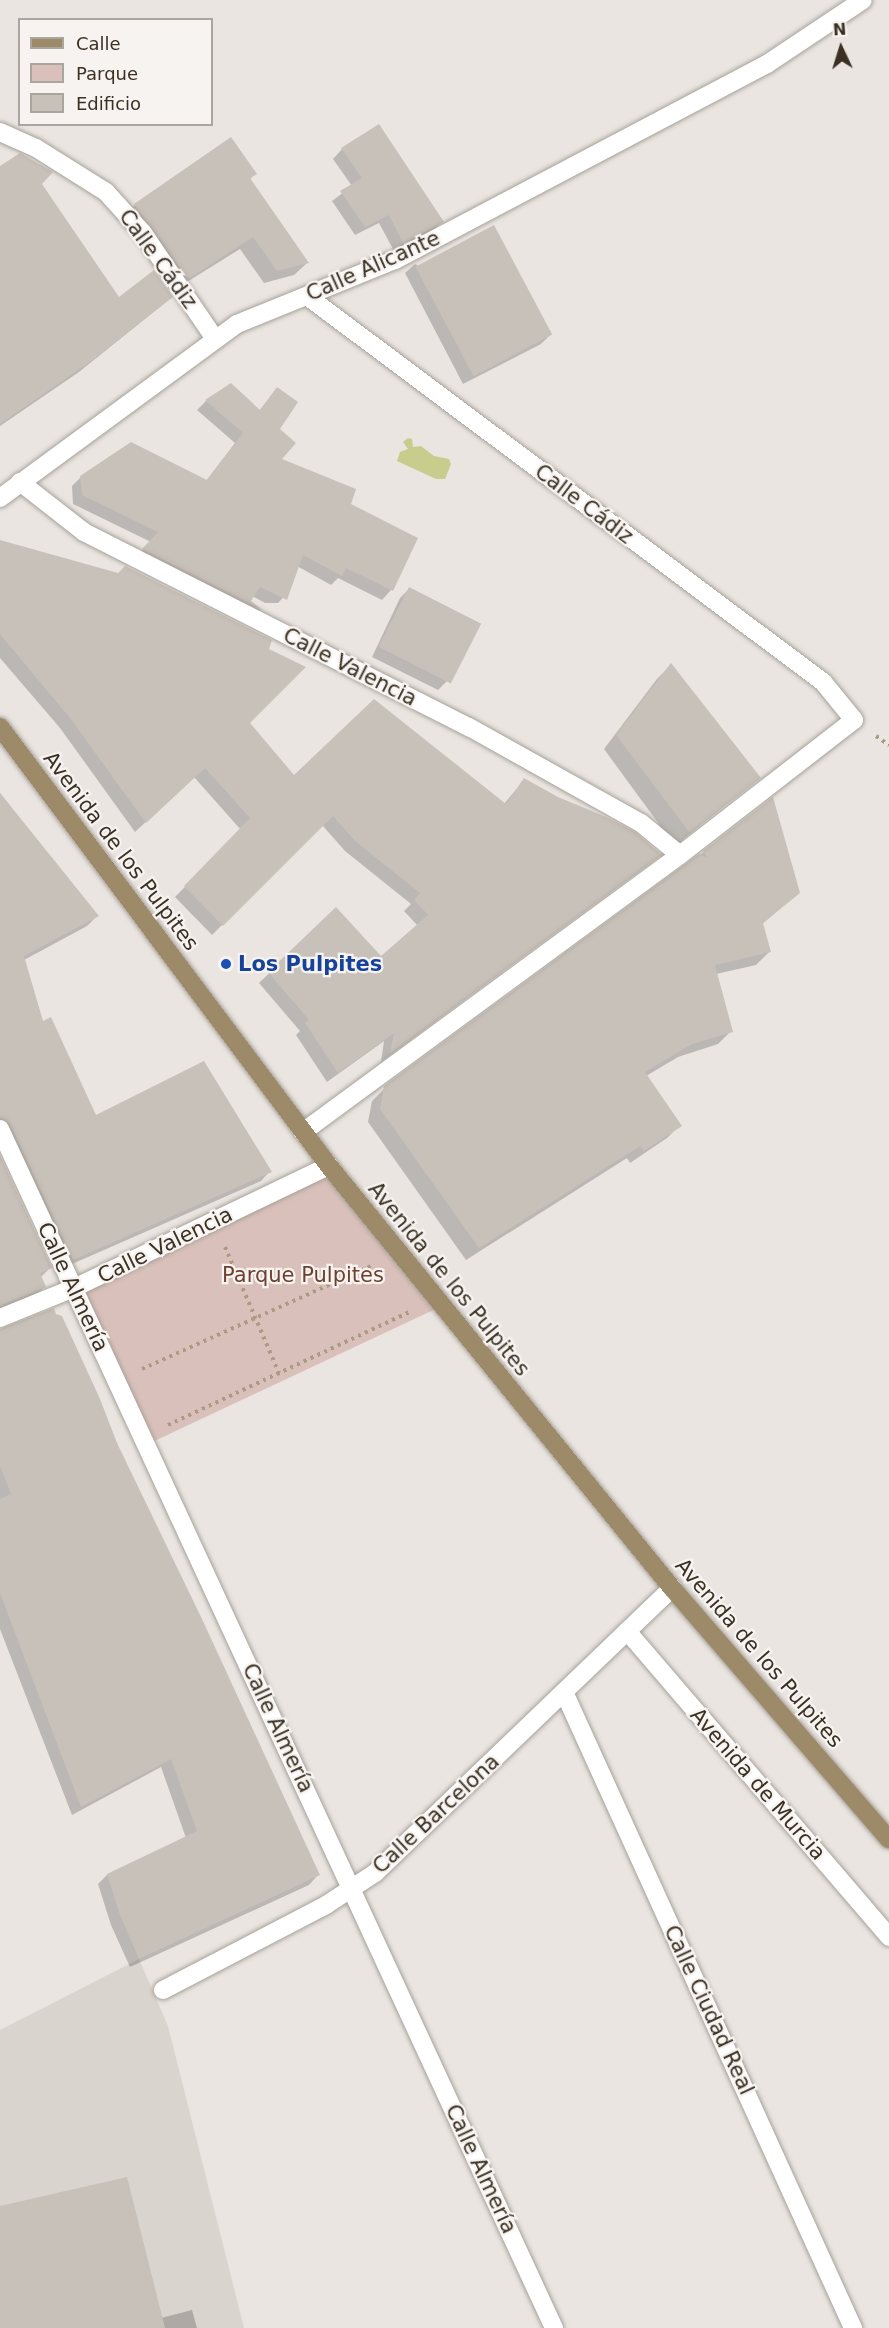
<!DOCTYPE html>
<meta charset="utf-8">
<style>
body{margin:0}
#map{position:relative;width:889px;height:2328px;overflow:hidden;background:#eae5e1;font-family:"DejaVu Sans",sans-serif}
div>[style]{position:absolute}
.built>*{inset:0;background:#dad4cf}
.green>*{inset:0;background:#dac0bb}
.water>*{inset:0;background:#c8cc8d}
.shadow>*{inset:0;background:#0003}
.building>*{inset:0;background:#c8c1b9;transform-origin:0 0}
.path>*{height:4px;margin-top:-2px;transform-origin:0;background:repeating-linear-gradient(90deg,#ac9b84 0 3px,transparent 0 7.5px)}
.roads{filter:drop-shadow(0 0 2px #a7a199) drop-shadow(0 0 2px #a7a199)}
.minor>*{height:18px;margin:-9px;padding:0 9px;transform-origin:9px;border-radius:9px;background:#fff}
.major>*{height:18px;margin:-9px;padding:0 9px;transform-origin:9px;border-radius:9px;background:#9d8a69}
.dots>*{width:16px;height:16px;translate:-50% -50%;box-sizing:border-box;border:3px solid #f7f3f1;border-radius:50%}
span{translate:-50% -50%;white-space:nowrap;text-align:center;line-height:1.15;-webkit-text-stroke:4.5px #f7f3f1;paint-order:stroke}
.street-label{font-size:21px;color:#3a3123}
.transit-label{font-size:21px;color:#164399;font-weight:700}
.left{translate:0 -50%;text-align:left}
.park-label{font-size:21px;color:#6d4130}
.legend{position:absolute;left:18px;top:18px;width:195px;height:108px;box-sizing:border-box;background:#f7f3f1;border:2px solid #aba59f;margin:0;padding:8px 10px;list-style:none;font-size:18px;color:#3a3123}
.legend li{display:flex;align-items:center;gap:12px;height:30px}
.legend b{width:30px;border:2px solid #aba59f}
.north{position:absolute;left:811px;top:18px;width:60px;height:60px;-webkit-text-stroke:4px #f7f3f1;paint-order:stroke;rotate:356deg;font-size:16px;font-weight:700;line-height:24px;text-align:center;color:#3a3123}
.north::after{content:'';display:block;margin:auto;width:21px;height:27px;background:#3a3123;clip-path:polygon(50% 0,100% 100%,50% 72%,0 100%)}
</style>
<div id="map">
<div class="built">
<i style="clip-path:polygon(139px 1959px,168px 2026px,244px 2328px,0 2328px,0 2030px)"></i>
</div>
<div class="green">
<i style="clip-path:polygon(329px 1166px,442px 1306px,146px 1445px,74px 1288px)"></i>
</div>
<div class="water">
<i style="clip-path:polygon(408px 438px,412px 439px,413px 447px,421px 446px,434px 456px,449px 459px,451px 464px,445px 479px,436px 479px,397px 461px,400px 452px,408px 449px,403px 442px)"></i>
</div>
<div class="shadow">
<i style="clip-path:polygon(342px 149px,442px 222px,432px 231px,394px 251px,379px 223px,355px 235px,332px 201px,352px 186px,333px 159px)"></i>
<i style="clip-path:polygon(0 168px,40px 184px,119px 299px,161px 306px,79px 372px,0 426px)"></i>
<i style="clip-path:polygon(255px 174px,249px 180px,307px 263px,294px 275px,264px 283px,240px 249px,174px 290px,122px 218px,135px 205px)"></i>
<i style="clip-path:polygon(415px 264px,551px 334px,541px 344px,463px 384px,405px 273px)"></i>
<i style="clip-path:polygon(277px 389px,280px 459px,349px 504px,416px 539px,391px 590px,382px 600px,338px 578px,331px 585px,297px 566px,287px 593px,278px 603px,265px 603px,252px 596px,249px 601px,261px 610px,252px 619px,134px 559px,151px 542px,73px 504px,72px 486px,81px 477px,206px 481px,235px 443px,197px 410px,206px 401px,259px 411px)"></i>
<i style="clip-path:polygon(0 541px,248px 723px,294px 777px,504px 804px,524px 780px,659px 855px,381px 1062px,384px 1041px,327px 1082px,296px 1035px,300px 1031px,259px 983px,336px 909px,381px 958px,418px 926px,404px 911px,411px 904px,345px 851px,322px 825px,212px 935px,175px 897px,241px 830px,194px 777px,135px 832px,60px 728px,0 658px)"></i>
<i style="clip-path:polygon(409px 589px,447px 681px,438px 690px,372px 657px,400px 598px)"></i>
<i style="clip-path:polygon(670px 666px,759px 777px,675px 846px,604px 749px,657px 679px)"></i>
<i style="clip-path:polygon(0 793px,97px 916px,87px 926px,24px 960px,43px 1023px,95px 1117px,270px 1171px,261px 1181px,63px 1268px,0 1133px)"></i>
<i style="clip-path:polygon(704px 852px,798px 893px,761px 925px,769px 952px,756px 965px,716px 974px,731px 1031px,718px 1044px,678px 1057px,646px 1076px,680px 1125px,667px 1138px,630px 1163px,627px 1158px,466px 1260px,368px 1122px,372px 1101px,385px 1088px)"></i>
<i style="clip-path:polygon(0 1156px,50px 1268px,40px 1278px,44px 1287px,34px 1297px,0 1311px)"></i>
<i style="clip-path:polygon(0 1330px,115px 1443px,318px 1875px,309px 1885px,130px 1967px,111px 1925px,98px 1884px,107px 1875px,186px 1838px,161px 1767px,72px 1815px,0 1629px)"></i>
<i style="clip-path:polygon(0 2208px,161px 2318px,192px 2310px,197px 2328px,0 2328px)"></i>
</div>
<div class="building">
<i style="clip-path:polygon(379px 124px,444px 222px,403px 243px,389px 215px,365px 227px,340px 191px,362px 178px,341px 148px)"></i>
<i style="clip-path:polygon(231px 137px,257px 174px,250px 178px,309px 263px,277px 271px,253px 237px,188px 279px,134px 204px)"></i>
<i style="clip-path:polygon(20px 153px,53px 172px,42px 184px,119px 297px,154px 270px,173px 297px,94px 359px,0 424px,0 166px)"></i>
<i style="left:494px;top:225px;width:124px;height:89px;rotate:62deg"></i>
<i style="clip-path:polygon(231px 383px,260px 410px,277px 387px,298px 402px,280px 429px,296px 443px,282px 459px,356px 489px,351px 504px,418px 538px,393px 591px,346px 568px,342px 576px,303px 555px,287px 600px,260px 587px,251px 601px,263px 610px,142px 549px,158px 532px,82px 495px,80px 476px,131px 442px,207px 480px,243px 433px,205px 400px)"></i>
<i style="clip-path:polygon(0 540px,118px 573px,125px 566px,272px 640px,269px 649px,306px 667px,250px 723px,294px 775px,374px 699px,506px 804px,524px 778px,558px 797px,606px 817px,635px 832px,662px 855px,390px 1054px,394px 1033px,338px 1073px,305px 1023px,309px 1020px,268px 972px,336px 907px,381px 956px,428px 915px,414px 900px,420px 893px,355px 841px,333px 816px,223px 926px,184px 886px,250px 818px,205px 768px,146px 823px,70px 718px,0 634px)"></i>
<i style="left:409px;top:587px;width:81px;height:67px;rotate:27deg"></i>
<i style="clip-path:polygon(671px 663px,761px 778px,690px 833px,616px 735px)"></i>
<i style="clip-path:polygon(0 793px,99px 916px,24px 956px,43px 1021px,51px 1017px,96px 1115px,204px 1061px,272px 1172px,73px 1260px,10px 1124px,0 1118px)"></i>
<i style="clip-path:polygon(773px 797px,800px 893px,763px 923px,771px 952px,715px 965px,733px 1032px,692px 1044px,645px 1072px,682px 1126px,644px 1151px,640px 1146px,479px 1248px,380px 1109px,384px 1086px,699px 854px,708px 858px,703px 851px)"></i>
<i style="clip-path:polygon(0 1156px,52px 1268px,40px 1273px,46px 1287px,0 1306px)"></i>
<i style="clip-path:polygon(54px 1308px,56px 1314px,62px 1316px,100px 1399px,117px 1443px,202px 1619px,320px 1875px,139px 1959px,120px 1915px,107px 1874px,197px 1831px,171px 1759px,81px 1807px,0 1593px,0 1499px,11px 1494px,0 1466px,0 1329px)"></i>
<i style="clip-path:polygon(127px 2177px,165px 2328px,0 2328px,0 2206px)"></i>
</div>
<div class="path">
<i style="left:876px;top:736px;width:16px;rotate:35deg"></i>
<i style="left:225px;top:1247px;width:137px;rotate:66.8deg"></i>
<i style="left:142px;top:1369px;width:253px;rotate:-24.2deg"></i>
<i style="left:168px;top:1425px;width:268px;rotate:-25.1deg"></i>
</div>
<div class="roads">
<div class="minor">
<i style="left:0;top:132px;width:39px;rotate:24deg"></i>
<i style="left:36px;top:148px;width:83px;rotate:32.2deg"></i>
<i style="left:106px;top:192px;width:55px;rotate:47.9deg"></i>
<i style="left:143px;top:233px;width:128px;rotate:55.8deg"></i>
<i style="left:20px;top:482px;width:81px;rotate:38deg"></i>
<i style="left:84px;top:532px;width:432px;rotate:26.9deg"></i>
<i style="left:469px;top:727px;width:197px;rotate:29.2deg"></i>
<i style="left:641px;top:823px;width:50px;rotate:39.4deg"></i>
<i style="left:0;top:498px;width:294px;rotate:-36.3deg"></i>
<i style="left:237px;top:324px;width:170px;rotate:-22.1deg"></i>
<i style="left:395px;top:260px;width:420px;rotate:-27.8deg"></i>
<i style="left:767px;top:64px;width:115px;rotate:-33.7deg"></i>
<i style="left:0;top:1129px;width:1321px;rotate:65.2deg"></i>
<i style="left:303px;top:1132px;width:468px;rotate:-36.3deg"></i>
<i style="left:680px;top:855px;width:220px;rotate:-37.8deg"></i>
<i style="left:854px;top:720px;width:49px;rotate:-129.2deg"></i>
<i style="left:823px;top:682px;width:644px;rotate:-143.2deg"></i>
<i style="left:0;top:1318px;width:80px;rotate:-22.1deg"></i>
<i style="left:74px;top:1288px;width:283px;rotate:-25.6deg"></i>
<i style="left:627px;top:1631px;width:403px;rotate:49.4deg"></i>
<i style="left:564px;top:1692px;width:699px;rotate:65.56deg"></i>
<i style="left:163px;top:1990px;width:184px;rotate:-27.5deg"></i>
<i style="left:326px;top:1905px;width:59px;rotate:-33.1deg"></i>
<i style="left:375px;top:1873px;width:412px;rotate:-43.8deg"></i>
</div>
<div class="major">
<i style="left:0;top:727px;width:549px;rotate:53.15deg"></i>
<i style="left:329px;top:1166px;width:544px;rotate:50.9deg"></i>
<i style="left:672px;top:1588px;width:332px;rotate:49.2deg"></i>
</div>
</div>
<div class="dots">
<i style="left:226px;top:964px;background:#1a4fb4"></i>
</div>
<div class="street-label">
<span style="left:158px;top:259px;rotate:54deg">Calle Cádiz</span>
<span style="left:373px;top:266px;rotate:-24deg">Calle Alicante</span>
<span style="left:584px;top:504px;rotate:37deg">Calle Cádiz</span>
<span style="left:350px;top:667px;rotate:27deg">Calle Valencia</span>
<span style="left:121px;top:851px;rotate:53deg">Avenida de los Pulpites</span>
<span style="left:165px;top:1245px;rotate:-26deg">Calle Valencia</span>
<span style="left:449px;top:1279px;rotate:51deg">Avenida de los Pulpites</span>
<span style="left:73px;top:1287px;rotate:65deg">Calle Almería</span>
<span style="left:759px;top:1653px;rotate:49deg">Avenida de los Pulpites</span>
<span style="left:278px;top:1728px;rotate:65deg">Calle Almería</span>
<span style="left:758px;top:1784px;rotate:49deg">Avenida de Murcia</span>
<span style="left:436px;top:1814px;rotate:-43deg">Calle Barcelona</span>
<span style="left:709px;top:2010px;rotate:65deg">Calle Ciudad Real</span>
<span style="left:481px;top:2169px;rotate:65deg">Calle Almería</span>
</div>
<div class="transit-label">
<span class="left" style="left:238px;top:964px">Los Pulpites</span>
</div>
<div class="park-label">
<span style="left:303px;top:1275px">Parque Pulpites</span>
</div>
<ul class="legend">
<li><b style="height:8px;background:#9d8a69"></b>Calle</li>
<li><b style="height:16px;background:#dac0bb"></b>Parque</li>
<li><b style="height:16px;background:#c8c1b9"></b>Edificio</li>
</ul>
<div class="north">N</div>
</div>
